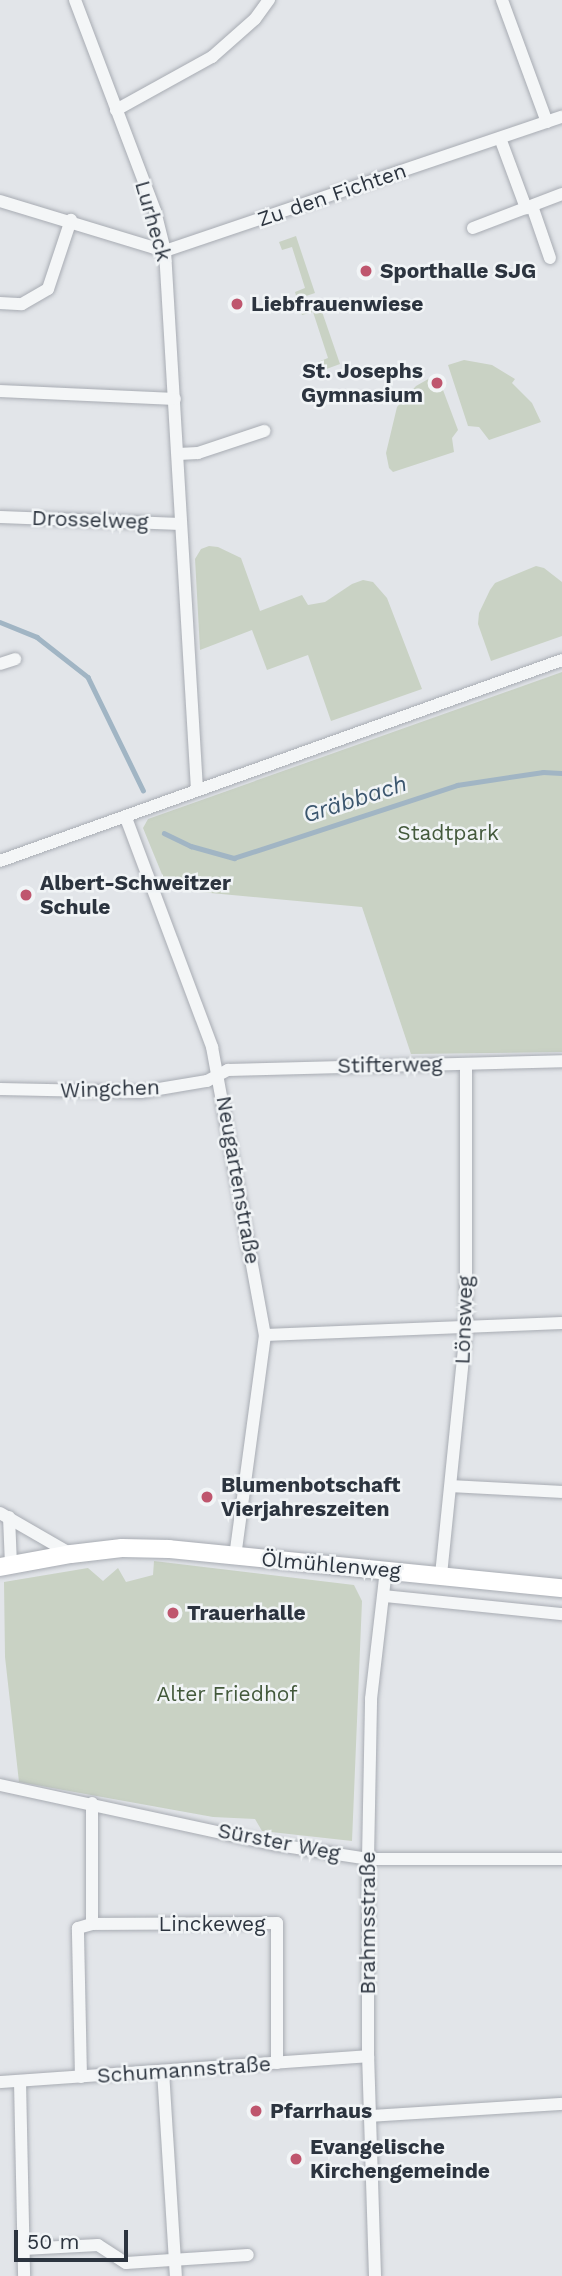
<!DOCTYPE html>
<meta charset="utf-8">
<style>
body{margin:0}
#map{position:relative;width:562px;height:2276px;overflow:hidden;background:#e2e5e9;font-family:"Work Sans",sans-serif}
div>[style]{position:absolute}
.green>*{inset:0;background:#c9d2c4}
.stream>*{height:4.5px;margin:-2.25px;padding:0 2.25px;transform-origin:2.25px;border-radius:2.25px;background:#a1b5c4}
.roads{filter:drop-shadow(0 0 2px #a8acb3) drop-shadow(0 0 2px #a8acb3)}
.minor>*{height:12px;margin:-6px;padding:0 6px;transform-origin:6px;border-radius:6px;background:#f4f6f7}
.secondary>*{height:18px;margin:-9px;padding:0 9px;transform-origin:9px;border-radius:9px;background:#fff}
.dots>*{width:19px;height:19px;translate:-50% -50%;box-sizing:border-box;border:4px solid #f1f4f6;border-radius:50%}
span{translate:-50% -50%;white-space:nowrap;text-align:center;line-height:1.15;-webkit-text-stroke:5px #f1f4f6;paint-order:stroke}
.street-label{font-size:21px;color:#2c343f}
.poi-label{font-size:21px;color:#2c343f;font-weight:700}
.left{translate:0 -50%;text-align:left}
.right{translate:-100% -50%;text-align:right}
.park-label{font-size:21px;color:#43593b}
.water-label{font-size:23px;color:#3b566e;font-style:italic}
.scale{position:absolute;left:14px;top:2230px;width:114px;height:32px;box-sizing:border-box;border:4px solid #2c343f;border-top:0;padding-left:9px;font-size:21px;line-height:24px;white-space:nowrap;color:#2c343f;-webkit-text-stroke:5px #f1f4f6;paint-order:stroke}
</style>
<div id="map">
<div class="green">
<i style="clip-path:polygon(296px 236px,315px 293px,297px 299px,295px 292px,305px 288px,292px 247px,282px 250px,279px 242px)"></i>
<i style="clip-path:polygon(318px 300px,340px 364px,321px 371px,318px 362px,328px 358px,313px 312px,302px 315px,299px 307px)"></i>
<i style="clip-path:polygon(464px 360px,492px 365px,515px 379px,512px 383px,532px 403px,541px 422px,489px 440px,479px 427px,468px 426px,448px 365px)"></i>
<i style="clip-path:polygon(437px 374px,458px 430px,452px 438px,454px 452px,393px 472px,389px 468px,386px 453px,397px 407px,416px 386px)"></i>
<i style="clip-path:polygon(209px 546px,218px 547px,241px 558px,260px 611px,302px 595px,308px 605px,325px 602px,352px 584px,363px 580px,373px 582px,387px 598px,422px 689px,331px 721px,308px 655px,267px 670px,252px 630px,200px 650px,195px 559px,201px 549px)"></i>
<i style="clip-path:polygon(536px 566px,544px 568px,562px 582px,562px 636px,491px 661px,478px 624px,479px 613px,490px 590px,495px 583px)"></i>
<i style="clip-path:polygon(562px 672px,562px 1052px,411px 1054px,362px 907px,168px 889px,143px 828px,148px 819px)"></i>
<i style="clip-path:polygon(154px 1561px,354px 1585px,362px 1601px,352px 1841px,262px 1831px,255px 1819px,213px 1817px,19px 1782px,5px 1657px,4px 1582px,88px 1568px,103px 1581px,118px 1568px,126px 1582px,153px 1575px)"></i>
</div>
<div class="stream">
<i style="left:0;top:622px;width:40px;rotate:22deg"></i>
<i style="left:37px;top:637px;width:65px;rotate:38.1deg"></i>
<i style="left:88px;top:677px;width:126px;rotate:64deg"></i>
<i style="left:164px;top:833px;width:30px;rotate:26deg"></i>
<i style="left:191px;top:846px;width:45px;rotate:15.6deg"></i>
<i style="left:234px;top:858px;width:235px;rotate:-18.1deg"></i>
<i style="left:457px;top:785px;width:87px;rotate:-8.6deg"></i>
<i style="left:543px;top:772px;width:19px;rotate:3deg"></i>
</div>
<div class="roads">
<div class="minor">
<i style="left:75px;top:0;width:226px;rotate:69.2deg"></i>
<i style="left:155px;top:211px;width:41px;rotate:76deg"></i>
<i style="left:165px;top:251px;width:540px;rotate:86.6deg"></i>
<i style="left:502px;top:0;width:130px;rotate:69.8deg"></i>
<i style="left:116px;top:110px;width:110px;rotate:-28.9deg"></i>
<i style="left:212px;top:57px;width:57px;rotate:-41.5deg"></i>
<i style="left:255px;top:19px;width:24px;rotate:-54deg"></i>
<i style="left:500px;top:138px;width:75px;rotate:69.6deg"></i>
<i style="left:0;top:201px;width:172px;rotate:16.9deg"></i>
<i style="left:532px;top:206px;width:55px;rotate:70.9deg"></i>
<i style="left:473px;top:228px;width:95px;rotate:-20.9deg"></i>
<i style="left:165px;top:251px;width:419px;rotate:-18.7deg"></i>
<i style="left:0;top:303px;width:22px;rotate:3deg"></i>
<i style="left:22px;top:304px;width:30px;rotate:-30deg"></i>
<i style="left:48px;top:289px;width:73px;rotate:-71.6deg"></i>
<i style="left:0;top:391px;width:175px;rotate:2.6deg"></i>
<i style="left:178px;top:454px;width:20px;rotate:-3deg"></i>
<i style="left:198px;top:453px;width:70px;rotate:-18.4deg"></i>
<i style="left:0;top:517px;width:181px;rotate:2.2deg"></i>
<i style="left:0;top:664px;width:16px;rotate:-18deg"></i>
<i style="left:126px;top:818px;width:245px;rotate:69.4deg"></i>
<i style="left:212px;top:1047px;width:293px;rotate:79.6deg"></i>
<i style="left:265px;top:1335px;width:223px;rotate:97.7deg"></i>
<i style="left:0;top:861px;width:597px;rotate:-19.68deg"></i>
<i style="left:0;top:1089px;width:141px;rotate:1.2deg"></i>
<i style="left:141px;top:1092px;width:67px;rotate:-9.5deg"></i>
<i style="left:207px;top:1081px;width:24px;rotate:-28deg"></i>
<i style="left:228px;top:1070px;width:334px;rotate:-1.5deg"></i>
<i style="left:265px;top:1335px;width:297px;rotate:-2.3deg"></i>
<i style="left:451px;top:1486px;width:111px;rotate:3.1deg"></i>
<i style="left:0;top:1513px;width:82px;rotate:30deg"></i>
<i style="left:9px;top:1517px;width:48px;rotate:87.6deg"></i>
<i style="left:441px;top:1575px;width:249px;rotate:-84.2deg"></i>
<i style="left:466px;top:1327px;width:263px;rotate:-90deg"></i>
<i style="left:384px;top:1596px;width:179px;rotate:5.8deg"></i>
<i style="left:0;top:1785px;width:284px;rotate:12.2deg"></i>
<i style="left:278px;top:1845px;width:91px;rotate:8.8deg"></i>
<i style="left:368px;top:1859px;width:194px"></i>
<i style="left:92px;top:1803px;width:121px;rotate:90deg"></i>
<i style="left:92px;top:1924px;width:185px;rotate:-0.3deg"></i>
<i style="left:277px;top:1923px;width:140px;rotate:90deg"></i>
<i style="left:163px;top:2071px;width:205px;rotate:86.4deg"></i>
<i style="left:81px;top:2077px;width:149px;rotate:-91.2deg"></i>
<i style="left:78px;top:1928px;width:15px;rotate:-16deg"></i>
<i style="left:20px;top:2081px;width:195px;rotate:88.8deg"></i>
<i style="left:0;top:2082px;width:369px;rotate:-4deg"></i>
<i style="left:370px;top:2116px;width:192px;rotate:-3.6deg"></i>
<i style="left:23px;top:2249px;width:75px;rotate:-3.1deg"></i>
<i style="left:98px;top:2245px;width:33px;rotate:33deg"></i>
<i style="left:126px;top:2263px;width:122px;rotate:-3.8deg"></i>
<i style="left:375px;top:2276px;width:220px;rotate:-91.8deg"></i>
<i style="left:368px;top:2056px;width:197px;rotate:-90deg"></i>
<i style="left:368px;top:1859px;width:160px;rotate:-88.9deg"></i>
<i style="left:371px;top:1699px;width:130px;rotate:-83.4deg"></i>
</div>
<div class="secondary">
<i style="left:0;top:1567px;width:72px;rotate:-10.4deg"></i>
<i style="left:71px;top:1554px;width:51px;rotate:-6.7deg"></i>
<i style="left:122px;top:1548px;width:47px;rotate:1.2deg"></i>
<i style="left:169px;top:1549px;width:395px;rotate:5.7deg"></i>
</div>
</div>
<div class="dots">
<i style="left:366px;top:271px;background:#bf566e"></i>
<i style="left:237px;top:304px;background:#bf566e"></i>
<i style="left:437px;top:383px;background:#bf566e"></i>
<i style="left:26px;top:895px;background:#bf566e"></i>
<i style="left:207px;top:1497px;background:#bf566e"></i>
<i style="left:173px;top:1613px;background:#bf566e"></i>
<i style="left:256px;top:2111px;background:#bf566e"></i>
<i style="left:296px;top:2159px;background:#bf566e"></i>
</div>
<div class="street-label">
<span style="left:332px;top:195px;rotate:-19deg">Zu den Fichten</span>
<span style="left:153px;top:221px;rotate:74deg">Lurheck</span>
<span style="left:90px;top:520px;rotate:2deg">Drosselweg</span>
<span style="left:390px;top:1065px;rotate:-1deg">Stifterweg</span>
<span style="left:110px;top:1089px;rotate:-2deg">Wingchen</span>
<span style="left:238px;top:1180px;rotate:80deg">Neugartenstraße</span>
<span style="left:464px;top:1320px;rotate:-88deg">Lönsweg</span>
<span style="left:331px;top:1565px;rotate:5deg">Ölmühlenweg</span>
<span style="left:279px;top:1842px;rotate:11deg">Sürster Weg</span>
<span style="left:368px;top:1923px;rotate:-90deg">Brahmsstraße</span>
<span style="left:212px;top:1924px">Linckeweg</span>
<span style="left:184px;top:2070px;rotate:-4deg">Schumannstraße</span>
</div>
<div class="poi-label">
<span class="left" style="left:380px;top:271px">Sporthalle SJG</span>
<span class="left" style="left:251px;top:304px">Liebfrauenwiese</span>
<span class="right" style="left:423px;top:383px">St. Josephs<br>Gymnasium</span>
<span class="left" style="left:40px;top:895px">Albert-Schweitzer<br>Schule</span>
<span class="left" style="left:221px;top:1497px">Blumenbotschaft<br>Vierjahreszeiten</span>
<span class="left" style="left:187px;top:1613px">Trauerhalle</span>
<span class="left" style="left:270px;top:2111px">Pfarrhaus</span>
<span class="left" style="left:310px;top:2159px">Evangelische<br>Kirchengemeinde</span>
</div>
<div class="park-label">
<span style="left:448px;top:833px">Stadtpark</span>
<span style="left:227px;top:1694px">Alter Friedhof</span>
</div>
<div class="water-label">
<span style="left:355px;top:800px;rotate:-18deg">Gräbbach</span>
</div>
<div class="scale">50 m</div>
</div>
